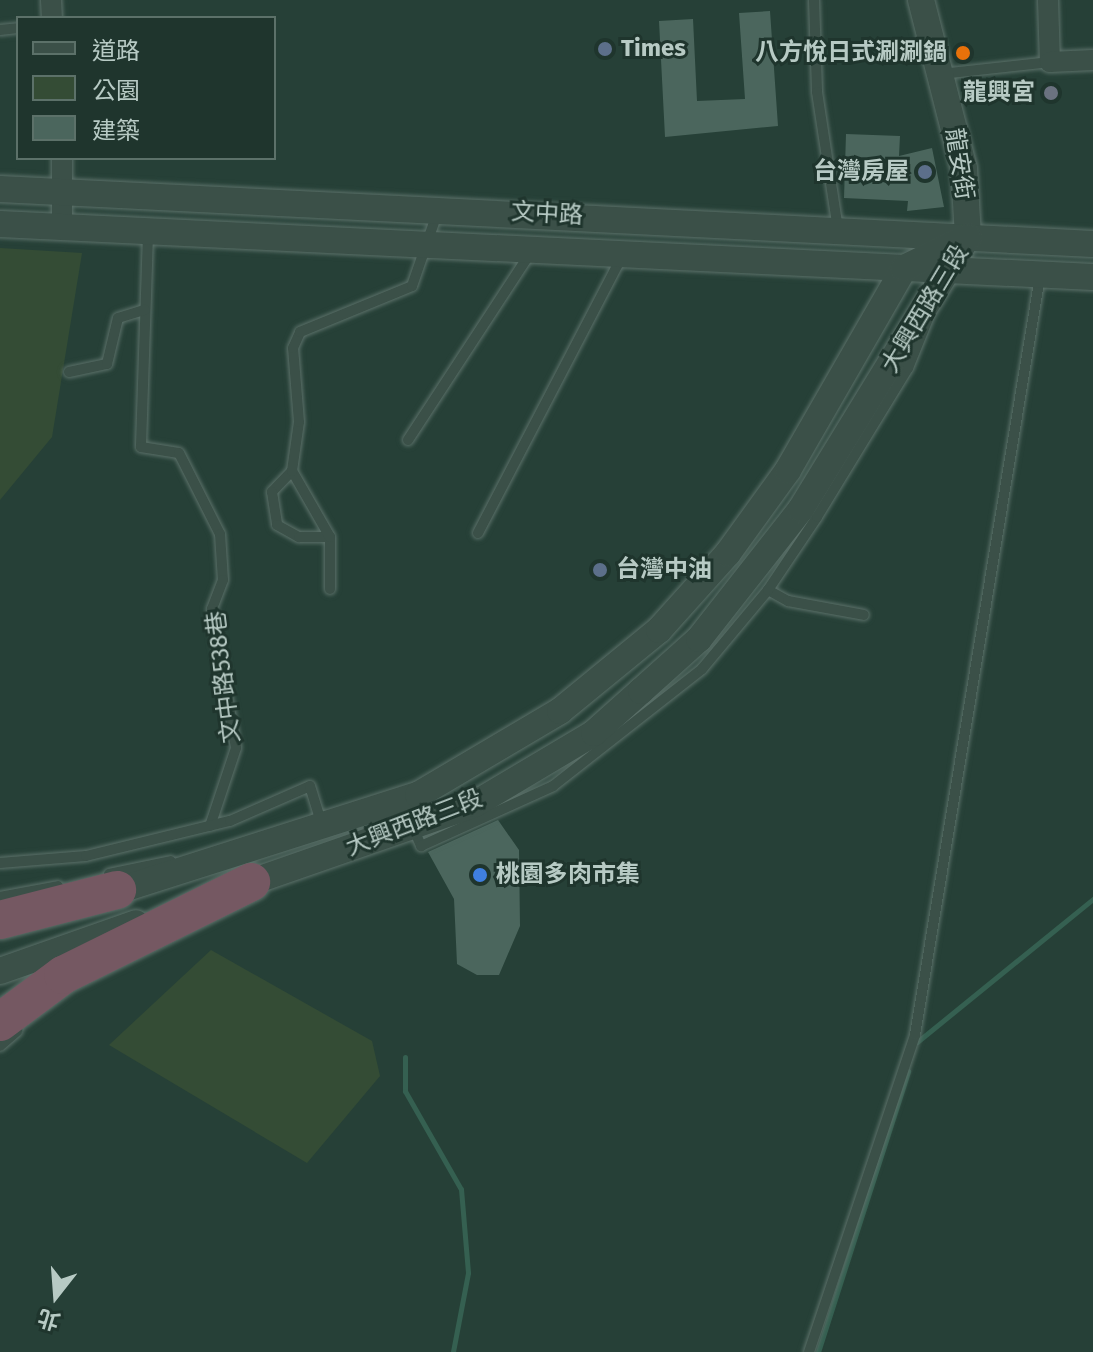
<!DOCTYPE html>
<meta charset="utf-8">
<style>
body{margin:0}
#map{position:relative;width:1093px;height:1352px;overflow:hidden;background:#264037;font-family:"Fira Sans","Noto Sans TC",sans-serif}
div>[style]{position:absolute}
.green>*{inset:0;background:#344c35}
.stream>*{height:5px;margin:-2.5px;padding:0 2.5px;transform-origin:2.5px;border-radius:2.5px;background:#356051}
.building>*{inset:0;background:#4b665d}
.roads{filter:drop-shadow(0 0 2px #5b7069) drop-shadow(0 0 2px #5b7069)}
.service>*{height:10px;margin:-5px;padding:0 5px;transform-origin:5px;border-radius:5px;background:#3b5048}
.minor>*{height:20px;margin:-10px;padding:0 10px;transform-origin:10px;border-radius:10px;background:#3b5048}
.tertiary>*{height:26px;margin:-13px;padding:0 13px;transform-origin:13px;border-radius:13px;background:#3b5048}
.motorway>*{height:38px;margin:-19px;padding:0 19px;transform-origin:19px;border-radius:19px;background:#755862}
.dots>*{width:22px;height:22px;translate:-50% -50%;box-sizing:border-box;border:4px solid #1f352d;border-radius:50%}
span{translate:-50% -50%;white-space:nowrap;text-align:center;line-height:1.15;-webkit-text-stroke:6px #1f352d;paint-order:stroke}
.poi-label{font-size:24px;color:#b7cac4;font-weight:700}
.left{translate:0 -50%;text-align:left}
.right{translate:-100% -50%;text-align:right}
.street-label{font-size:24px;color:#b7cac4}
.legend{position:absolute;left:16px;top:16px;width:260px;height:144px;box-sizing:border-box;background:#1f352d;border:2px solid #5c7169;margin:0;padding:10px 14px;list-style:none;font-size:24px;color:#b7cac4}
.legend li{display:flex;align-items:center;gap:16px;height:40px}
.legend b{width:40px;border:2px solid #5c7169}
.north{position:absolute;left:16px;top:1256px;width:80px;height:80px;-webkit-text-stroke:6px #1f352d;paint-order:stroke;rotate:197deg;font-size:22px;font-weight:700;line-height:32px;text-align:center;color:#b7cac4}
.north::after{content:'';display:block;margin:auto;width:28px;height:36px;background:#b7cac4;clip-path:polygon(50% 0,100% 100%,50% 72%,0 100%)}
</style>
<div id="map">
<div class="green">
<i style="clip-path:polygon(0 248px,82px 253px,52px 437px,0 500px)"></i>
<i style="clip-path:polygon(211px 950px,372px 1041px,380px 1076px,307px 1163px,109px 1045px)"></i>
</div>
<div class="stream">
<i style="left:917px;top:1042px;width:227px;rotate:-39.1deg"></i>
<i style="left:405px;top:1057px;width:34px;rotate:90deg"></i>
<i style="left:405px;top:1091px;width:113px;rotate:60.3deg"></i>
<i style="left:461px;top:1189px;width:84px;rotate:85.2deg"></i>
<i style="left:468px;top:1273px;width:80px;rotate:100.8deg"></i>
<i style="left:818px;top:1352px;width:295px;rotate:-72.2deg"></i>
</div>
<div class="building">
<i style="clip-path:polygon(770px 11px,778px 126px,665px 137px,659px 21px,693px 19px,697px 101px,745px 99px,739px 13px)"></i>
<i style="clip-path:polygon(846px 134px,900px 136px,899px 156px,932px 148px,944px 207px,907px 211px,908px 201px,844px 198px)"></i>
<i style="clip-path:polygon(498px 820px,519px 850px,520px 926px,499px 975px,477px 975px,457px 964px,454px 899px,428px 852px)"></i>
</div>
<div class="roads">
<div class="service">
<i style="left:814px;top:0;width:92px;rotate:88.1deg"></i>
<i style="left:817px;top:92px;width:140px;rotate:81.3deg"></i>
<i style="left:0;top:30px;width:18px;rotate:-6deg"></i>
<i style="left:941px;top:74px;width:110px;rotate:-6.3deg"></i>
<i style="left:148px;top:234px;width:213px;rotate:91.9deg"></i>
<i style="left:141px;top:447px;width:38px;rotate:9deg"></i>
<i style="left:179px;top:453px;width:91px;rotate:63.2deg"></i>
<i style="left:220px;top:534px;width:46px;rotate:86.3deg"></i>
<i style="left:223px;top:580px;width:31px;rotate:111deg"></i>
<i style="left:212px;top:609px;width:141px;rotate:80.2deg"></i>
<i style="left:236px;top:748px;width:82px;rotate:108.4deg"></i>
<i style="left:69px;top:372px;width:39px;rotate:-12deg"></i>
<i style="left:107px;top:364px;width:47px;rotate:-76.6deg"></i>
<i style="left:118px;top:318px;width:28px;rotate:-17deg"></i>
<i style="left:408px;top:440px;width:225px;rotate:-56.8deg"></i>
<i style="left:292px;top:471px;width:29px;rotate:134deg"></i>
<i style="left:272px;top:492px;width:33px;rotate:81deg"></i>
<i style="left:277px;top:525px;width:25px;rotate:29deg"></i>
<i style="left:299px;top:537px;width:31px"></i>
<i style="left:478px;top:533px;width:312px;rotate:-62.5deg"></i>
<i style="left:330px;top:589px;width:52px;rotate:-90deg"></i>
<i style="left:330px;top:537px;width:76px;rotate:-119.9deg"></i>
<i style="left:292px;top:471px;width:49px;rotate:-81.9deg"></i>
<i style="left:299px;top:422px;width:74px;rotate:-94.6deg"></i>
<i style="left:293px;top:348px;width:17px;rotate:-66deg"></i>
<i style="left:300px;top:332px;width:121px;rotate:-22.3deg"></i>
<i style="left:412px;top:286px;width:76px;rotate:-70.9deg"></i>
<i style="left:768px;top:590px;width:23px;rotate:29deg"></i>
<i style="left:788px;top:601px;width:77px;rotate:10.4deg"></i>
<i style="left:413px;top:827px;width:21px;rotate:67deg"></i>
<i style="left:421px;top:846px;width:145px;rotate:-24.4deg"></i>
<i style="left:553px;top:786px;width:189px;rotate:-38.1deg"></i>
<i style="left:702px;top:669px;width:103px;rotate:-50.1deg"></i>
<i style="left:768px;top:590px;width:88px;rotate:-56.1deg"></i>
<i style="left:817px;top:517px;width:175px;rotate:-58.6deg"></i>
<i style="left:908px;top:368px;width:64px;rotate:-67.9deg"></i>
<i style="left:0;top:863px;width:86px;rotate:-4.7deg"></i>
<i style="left:86px;top:856px;width:148px;rotate:-13.7deg"></i>
<i style="left:230px;top:821px;width:87px;rotate:-23.6deg"></i>
<i style="left:310px;top:786px;width:39px;rotate:73deg"></i>
<i style="left:109px;top:874px;width:63px;rotate:-11.8deg"></i>
<i style="left:0;top:897px;width:59px;rotate:-10.7deg"></i>
<i style="left:0;top:1046px;width:23px;rotate:-41deg"></i>
<i style="left:809px;top:1352px;width:334px;rotate:-71.5deg"></i>
<i style="left:915px;top:1035px;width:768px;rotate:-80.64deg"></i>
</div>
<div class="minor">
<i style="left:51px;top:0;width:18px;rotate:87deg"></i>
<i style="left:1048px;top:0;width:62px;rotate:88.2deg"></i>
<i style="left:1050px;top:62px;width:43px;rotate:-2.7deg"></i>
<i style="left:62px;top:228px;width:70px;rotate:-90deg"></i>
</div>
<div class="tertiary">
<i style="left:921px;top:0;width:174px;rotate:75.7deg"></i>
<i style="left:964px;top:169px;width:68px;rotate:86.6deg"></i>
<i style="left:0;top:189px;width:1094px;rotate:2.88deg"></i>
<i style="left:0;top:224px;width:1094px;rotate:2.78deg"></i>
<i style="left:237px;top:887px;width:252px;rotate:-19.2deg"></i>
<i style="left:475px;top:804px;width:139px;rotate:-30.8deg"></i>
<i style="left:594px;top:733px;width:63px;rotate:-41.8deg"></i>
<i style="left:641px;top:691px;width:78px;rotate:-41.9deg"></i>
<i style="left:699px;top:639px;width:165px;rotate:-51.9deg"></i>
<i style="left:801px;top:509px;width:319px;rotate:-58.5deg"></i>
<i style="left:101px;top:896px;width:333px;rotate:-17.7deg"></i>
<i style="left:418px;top:795px;width:165px;rotate:-30.6deg"></i>
<i style="left:560px;top:711px;width:128px;rotate:-39.3deg"></i>
<i style="left:659px;top:630px;width:103px;rotate:-48.1deg"></i>
<i style="left:728px;top:553px;width:102px;rotate:-54.1deg"></i>
<i style="left:788px;top:470px;width:233px;rotate:-60.1deg"></i>
<i style="left:904px;top:268px;width:71px;rotate:-25.8deg"></i>
<i style="left:0;top:971px;width:144px;rotate:-19.4deg"></i>
</div>
<div class="motorway">
<i style="left:0;top:920px;width:121px;rotate:-14.4deg"></i>
<i style="left:0;top:1022px;width:79px;rotate:-36.7deg"></i>
<i style="left:63px;top:975px;width:210px;rotate:-26.3deg"></i>
</div>
</div>
<div class="dots">
<i style="left:605px;top:49px;background:#5c6f8a"></i>
<i style="left:963px;top:53px;background:#e8710a"></i>
<i style="left:1051px;top:93px;background:#6b7280"></i>
<i style="left:925px;top:172px;background:#5c6f8a"></i>
<i style="left:600px;top:570px;background:#5c6f8a"></i>
<i style="left:480px;top:875px;background:#3f7fe0"></i>
</div>
<div class="poi-label">
<span class="left" style="left:621px;top:49px">Times</span>
<span class="right" style="left:947px;top:53px">八方悅日式涮涮鍋</span>
<span class="right" style="left:1035px;top:93px">龍興宮</span>
<span class="right" style="left:909px;top:172px">台灣房屋</span>
<span class="left" style="left:616px;top:570px">台灣中油</span>
<span class="left" style="left:496px;top:875px">桃園多肉市集</span>
</div>
<div class="street-label">
<span style="left:959px;top:164px;rotate:81deg">龍安街</span>
<span style="left:547px;top:214px;rotate:3deg">文中路</span>
<span style="left:925px;top:309px;rotate:-59deg">大興西路三段</span>
<span style="left:224px;top:677px;rotate:-97deg">文中路538巷</span>
<span style="left:414px;top:823px;rotate:-21deg">大興西路三段</span>
</div>
<ul class="legend">
<li><b style="height:10px;background:#3b5048"></b>道路</li>
<li><b style="height:22px;background:#344c35"></b>公園</li>
<li><b style="height:22px;background:#4b665d"></b>建築</li>
</ul>
<div class="north">北</div>
</div>
